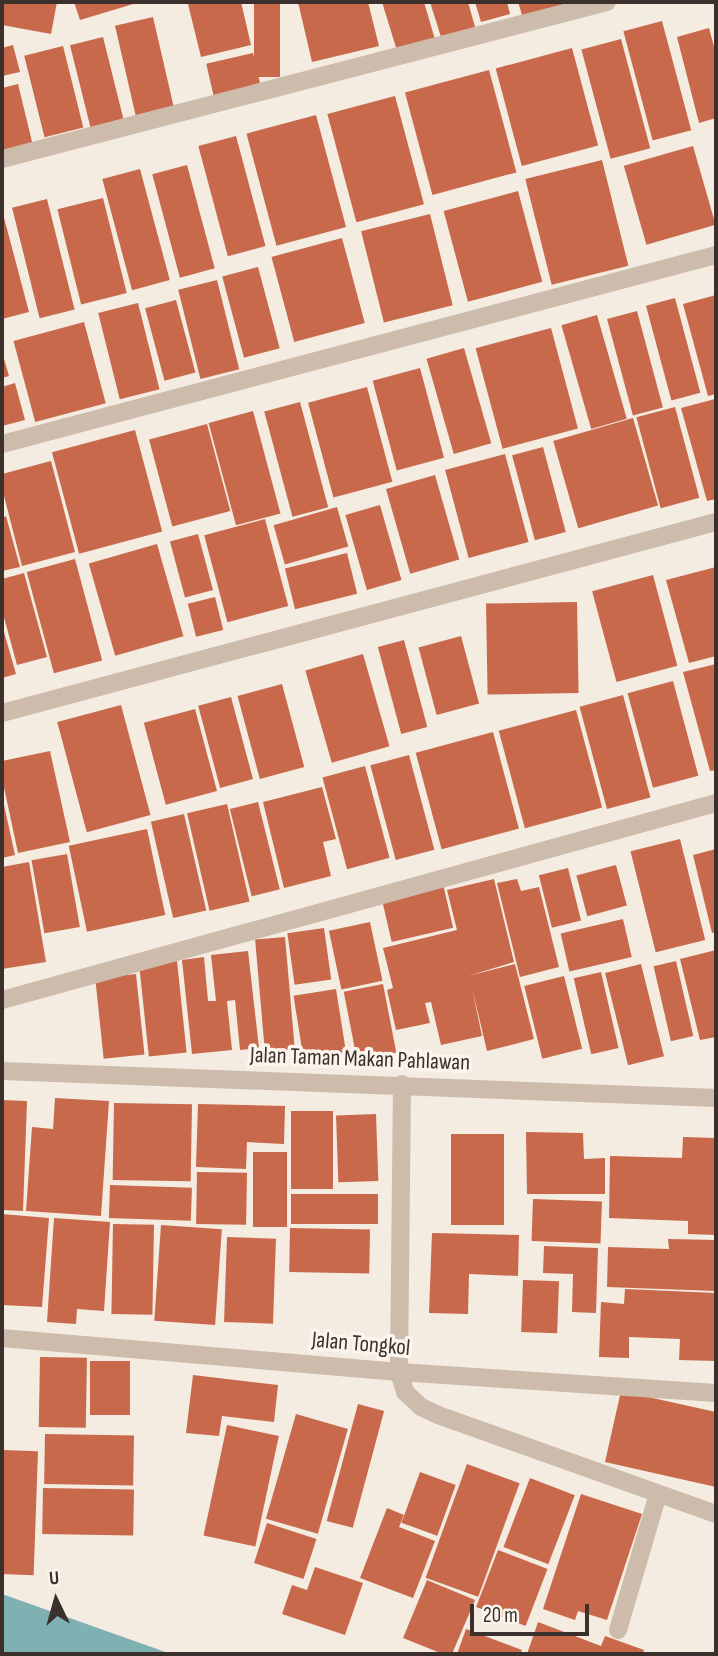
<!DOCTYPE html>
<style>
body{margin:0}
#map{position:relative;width:718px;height:1656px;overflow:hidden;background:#f4ebe1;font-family:"Sofia Sans Condensed",sans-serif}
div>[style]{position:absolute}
.water>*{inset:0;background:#7fb0b2}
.building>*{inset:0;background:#c8694b;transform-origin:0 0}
.service>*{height:18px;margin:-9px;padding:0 9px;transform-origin:9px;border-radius:9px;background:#cdbbac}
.minor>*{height:18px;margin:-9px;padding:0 9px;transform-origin:9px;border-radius:9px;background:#cdbbac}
span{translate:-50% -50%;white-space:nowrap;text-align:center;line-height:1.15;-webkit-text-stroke:7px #fbf5ee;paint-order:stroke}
.street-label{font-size:23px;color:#3b302b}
.frame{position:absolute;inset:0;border:4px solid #3b302b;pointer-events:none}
.north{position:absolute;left:21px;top:1565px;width:70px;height:70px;-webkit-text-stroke:5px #fbf5ee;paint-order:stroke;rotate:355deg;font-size:19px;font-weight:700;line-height:28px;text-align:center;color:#3b302b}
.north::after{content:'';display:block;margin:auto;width:24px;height:32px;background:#3b302b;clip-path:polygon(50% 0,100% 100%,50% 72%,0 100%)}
.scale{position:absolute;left:470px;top:1604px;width:119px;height:32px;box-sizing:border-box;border:4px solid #3b302b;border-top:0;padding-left:9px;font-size:21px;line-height:24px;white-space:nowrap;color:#3b302b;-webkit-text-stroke:5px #fbf5ee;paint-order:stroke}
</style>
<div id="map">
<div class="water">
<i style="clip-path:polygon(2px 1594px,171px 1654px,2px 1654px)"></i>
</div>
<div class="building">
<i style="clip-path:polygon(2px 2px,57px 2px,51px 34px,2px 25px)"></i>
<i style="clip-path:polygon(74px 2px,140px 2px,80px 20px)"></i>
<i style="clip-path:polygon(196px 2px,241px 2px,251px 45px,201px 57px,188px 4px)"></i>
<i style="left:254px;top:2px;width:26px;height:75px"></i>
<i style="clip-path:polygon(298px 2px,368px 2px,379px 46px,312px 62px)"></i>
<i style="clip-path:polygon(382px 2px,424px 2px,436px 43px,398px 54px)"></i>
<i style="clip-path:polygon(430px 2px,468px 2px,475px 27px,441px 37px)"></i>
<i style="clip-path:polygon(475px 2px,507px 2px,510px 14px,481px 22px)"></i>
<i style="clip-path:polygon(518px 2px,563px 2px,564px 6px,523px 18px)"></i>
<i style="left:153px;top:17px;width:92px;height:39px;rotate:77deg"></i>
<i style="left:662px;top:21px;width:113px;height:40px;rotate:75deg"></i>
<i style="clip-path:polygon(709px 28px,716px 54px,716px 118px,699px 123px,677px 37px)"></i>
<i style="left:103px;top:37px;width:85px;height:34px;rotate:76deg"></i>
<i style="left:621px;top:39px;width:113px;height:41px;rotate:75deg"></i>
<i style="clip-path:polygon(13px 45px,20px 72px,2px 76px,2px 48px)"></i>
<i style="left:63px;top:46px;width:84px;height:40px;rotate:76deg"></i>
<i style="left:572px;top:48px;width:101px;height:79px;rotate:75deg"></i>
<i style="left:253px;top:53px;width:35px;height:48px;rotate:77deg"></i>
<i style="left:489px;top:70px;width:106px;height:87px;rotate:75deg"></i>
<i style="clip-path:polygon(18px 84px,34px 150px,2px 158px,2px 88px)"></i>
<i style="left:395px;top:96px;width:112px;height:70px;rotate:75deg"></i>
<i style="left:316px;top:115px;width:116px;height:72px;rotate:75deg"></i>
<i style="left:236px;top:136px;width:114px;height:39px;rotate:75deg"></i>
<i style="left:693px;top:146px;width:82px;height:72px;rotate:74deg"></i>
<i style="left:602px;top:160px;width:109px;height:79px;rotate:76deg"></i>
<i style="left:187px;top:165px;width:107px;height:36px;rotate:75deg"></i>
<i style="left:140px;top:169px;width:115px;height:39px;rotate:75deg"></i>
<i style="left:518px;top:191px;width:94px;height:77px;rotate:75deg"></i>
<i style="left:103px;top:198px;width:98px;height:47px;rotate:76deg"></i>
<i style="left:47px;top:199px;width:114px;height:36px;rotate:76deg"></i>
<i style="clip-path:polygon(2px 210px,29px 312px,2px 319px)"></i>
<i style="left:430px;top:214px;width:94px;height:71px;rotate:76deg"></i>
<i style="left:342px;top:238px;width:88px;height:73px;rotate:75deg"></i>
<i style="left:258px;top:267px;width:84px;height:37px;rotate:75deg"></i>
<i style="left:217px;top:280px;width:92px;height:40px;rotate:76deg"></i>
<i style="clip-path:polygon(716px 295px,716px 394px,708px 396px,683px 304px)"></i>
<i style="left:675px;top:298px;width:98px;height:30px;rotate:75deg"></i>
<i style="left:176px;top:300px;width:75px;height:32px;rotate:75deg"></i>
<i style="left:138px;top:303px;width:89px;height:41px;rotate:76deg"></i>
<i style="left:637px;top:311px;width:100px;height:31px;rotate:75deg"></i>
<i style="left:597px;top:315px;width:108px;height:37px;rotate:74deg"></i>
<i style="left:84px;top:322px;width:84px;height:73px;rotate:75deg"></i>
<i style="left:551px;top:328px;width:104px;height:78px;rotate:75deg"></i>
<i style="left:464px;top:348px;width:99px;height:39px;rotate:74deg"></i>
<i style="clip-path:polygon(2px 352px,9px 376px,2px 378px)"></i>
<i style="left:420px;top:368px;width:93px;height:49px;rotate:75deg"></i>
<i style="clip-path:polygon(15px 383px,25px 420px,2px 426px,2px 387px)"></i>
<i style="left:367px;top:387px;width:98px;height:61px;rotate:75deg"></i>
<i style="clip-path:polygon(715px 399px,716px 499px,707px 501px,681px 408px)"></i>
<i style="left:300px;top:402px;width:109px;height:37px;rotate:75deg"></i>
<i style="left:675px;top:407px;width:94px;height:40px;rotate:75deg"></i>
<i style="left:253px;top:411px;width:106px;height:46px;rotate:75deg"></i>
<i style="left:633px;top:418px;width:91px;height:83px;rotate:74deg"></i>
<i style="left:207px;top:424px;width:90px;height:60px;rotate:75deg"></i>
<i style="left:135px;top:430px;width:105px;height:86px;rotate:75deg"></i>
<i style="left:543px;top:447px;width:88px;height:32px;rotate:75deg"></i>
<i style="left:505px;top:454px;width:91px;height:62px;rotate:75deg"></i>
<i style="clip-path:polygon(51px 461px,75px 552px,22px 566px,2px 488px,2px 474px)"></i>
<i style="left:435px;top:475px;width:88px;height:51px;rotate:74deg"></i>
<i style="left:380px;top:505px;width:78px;height:36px;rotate:74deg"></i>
<i style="left:337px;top:507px;width:41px;height:66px;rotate:74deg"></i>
<i style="clip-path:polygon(6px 516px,20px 567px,2px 571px,2px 518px)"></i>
<i style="left:265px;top:519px;width:90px;height:63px;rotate:75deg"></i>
<i style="left:198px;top:534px;width:58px;height:29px;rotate:75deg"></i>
<i style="left:157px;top:544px;width:96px;height:71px;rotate:74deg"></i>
<i style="left:347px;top:553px;width:42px;height:64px;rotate:76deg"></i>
<i style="left:75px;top:559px;width:105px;height:50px;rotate:75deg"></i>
<i style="clip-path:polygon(716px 567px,716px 656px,689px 663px,666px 580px)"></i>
<i style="clip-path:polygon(24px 573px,47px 657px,17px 665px,2px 610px,2px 579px)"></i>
<i style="left:653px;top:575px;width:94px;height:63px;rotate:75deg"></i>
<i style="left:215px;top:597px;width:34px;height:28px;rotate:76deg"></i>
<i style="left:577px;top:602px;width:91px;height:91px;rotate:89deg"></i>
<i style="clip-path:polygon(2px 625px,16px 674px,2px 678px)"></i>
<i style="left:461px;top:636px;width:70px;height:44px;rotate:75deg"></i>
<i style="left:404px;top:640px;width:90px;height:27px;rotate:75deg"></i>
<i style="left:363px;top:654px;width:96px;height:60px;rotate:74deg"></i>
<i style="clip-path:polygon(716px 664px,716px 770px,710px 771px,683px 672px)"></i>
<i style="left:673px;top:681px;width:98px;height:47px;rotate:75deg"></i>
<i style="left:282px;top:684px;width:86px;height:46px;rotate:75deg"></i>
<i style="left:623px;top:695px;width:106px;height:45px;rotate:75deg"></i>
<i style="left:231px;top:697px;width:85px;height:34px;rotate:75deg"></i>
<i style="left:121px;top:705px;width:114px;height:66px;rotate:75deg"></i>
<i style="left:195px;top:709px;width:85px;height:53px;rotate:75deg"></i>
<i style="left:576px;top:710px;width:101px;height:80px;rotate:75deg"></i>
<i style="left:493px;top:732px;width:100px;height:80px;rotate:75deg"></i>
<i style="clip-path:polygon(50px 751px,70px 842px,18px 853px,2px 778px,2px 761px)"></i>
<i style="left:409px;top:755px;width:98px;height:40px;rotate:75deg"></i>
<i style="left:365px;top:766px;width:95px;height:44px;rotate:75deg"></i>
<i style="clip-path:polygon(322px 787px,336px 839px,323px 842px,331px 876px,284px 888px,263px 802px)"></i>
<i style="clip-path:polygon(2px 796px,15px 855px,2px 858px)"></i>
<i style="left:258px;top:802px;width:90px;height:29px;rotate:76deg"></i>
<i style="left:227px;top:804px;width:100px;height:41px;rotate:77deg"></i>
<i style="left:184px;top:814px;width:99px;height:34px;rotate:77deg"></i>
<i style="left:147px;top:829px;width:88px;height:80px;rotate:78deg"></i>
<i style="left:680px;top:839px;width:104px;height:51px;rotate:76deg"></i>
<i style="clip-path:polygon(716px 849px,716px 932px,712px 933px,693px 855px)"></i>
<i style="left:67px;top:854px;width:74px;height:36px;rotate:80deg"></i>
<i style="clip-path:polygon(29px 862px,46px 962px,2px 969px,2px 867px)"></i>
<i style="left:616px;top:865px;width:42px;height:41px;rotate:75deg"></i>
<i style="left:568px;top:868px;width:54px;height:30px;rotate:76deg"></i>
<i style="clip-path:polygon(494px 879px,514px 962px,468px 976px,515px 964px,534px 1039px,487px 1051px,472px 988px,482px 1036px,441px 1045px,431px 1002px,425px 1003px,430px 1023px,396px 1030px,387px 990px,393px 988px,383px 948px,457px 930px,447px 890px)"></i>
<i style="clip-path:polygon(517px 879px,521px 891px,539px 887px,559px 967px,520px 977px,497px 883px)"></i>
<i style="left:443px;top:884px;width:45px;height:63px;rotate:77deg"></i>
<i style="left:623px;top:919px;width:39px;height:64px;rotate:77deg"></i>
<i style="left:370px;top:922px;width:60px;height:42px;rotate:78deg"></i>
<i style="left:324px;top:928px;width:52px;height:37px;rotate:82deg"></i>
<i style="left:285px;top:937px;width:113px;height:30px;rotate:85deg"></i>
<i style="clip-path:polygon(716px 950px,716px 1037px,700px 1040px,680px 959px)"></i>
<i style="clip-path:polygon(248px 951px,259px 1048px,240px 1050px,235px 1000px,227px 1001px,232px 1050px,192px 1054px,182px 960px,204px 957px,208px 1001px,216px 1001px,211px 955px)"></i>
<i style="left:177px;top:961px;width:92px;height:38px;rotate:84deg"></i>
<i style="left:676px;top:961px;width:77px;height:23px;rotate:77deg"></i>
<i style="left:641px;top:964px;width:95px;height:37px;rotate:76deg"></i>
<i style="left:601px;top:972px;width:78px;height:28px;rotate:77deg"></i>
<i style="left:136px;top:974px;width:81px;height:41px;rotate:84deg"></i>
<i style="left:564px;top:976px;width:75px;height:41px;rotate:76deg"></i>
<i style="left:383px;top:984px;width:70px;height:40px;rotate:79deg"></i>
<i style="left:336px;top:989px;width:66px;height:43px;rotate:81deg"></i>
<i style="clip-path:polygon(55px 1098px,109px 1101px,101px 1216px,26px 1211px,32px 1127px,53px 1129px)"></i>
<i style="clip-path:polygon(2px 1100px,27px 1101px,23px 1211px,2px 1210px)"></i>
<i style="left:114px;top:1103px;width:78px;height:77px;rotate:1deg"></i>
<i style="clip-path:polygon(198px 1104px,285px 1106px,284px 1144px,247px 1142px,246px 1169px,196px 1167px)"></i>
<i style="left:291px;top:1111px;width:42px;height:78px"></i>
<i style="left:376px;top:1114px;width:67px;height:40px;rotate:88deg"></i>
<i style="clip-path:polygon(526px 1132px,583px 1133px,584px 1159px,605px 1158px,605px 1194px,527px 1194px)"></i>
<i style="left:451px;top:1134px;width:53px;height:91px"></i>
<i style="clip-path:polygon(683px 1137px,716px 1138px,716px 1235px,688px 1234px,688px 1221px,609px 1218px,610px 1156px,682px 1158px)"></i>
<i style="left:253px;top:1152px;width:34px;height:75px"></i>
<i style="left:197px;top:1172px;width:50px;height:52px;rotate:1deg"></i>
<i style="left:110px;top:1185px;width:82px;height:33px;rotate:2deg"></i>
<i style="left:291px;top:1194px;width:87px;height:30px"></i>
<i style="left:533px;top:1199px;width:69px;height:42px;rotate:2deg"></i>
<i style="clip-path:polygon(2px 1214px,49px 1218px,42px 1307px,2px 1305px)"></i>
<i style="clip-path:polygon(54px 1218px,110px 1222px,104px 1311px,77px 1309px,76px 1324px,47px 1322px)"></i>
<i style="left:113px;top:1224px;width:41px;height:90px;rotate:1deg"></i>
<i style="left:161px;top:1225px;width:61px;height:96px;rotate:4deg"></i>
<i style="left:290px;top:1228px;width:80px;height:44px;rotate:1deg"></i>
<i style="clip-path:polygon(432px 1233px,519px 1235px,518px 1276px,469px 1274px,468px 1314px,429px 1313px)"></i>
<i style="left:227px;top:1237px;width:49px;height:85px;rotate:2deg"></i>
<i style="clip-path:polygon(668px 1239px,716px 1240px,716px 1291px,607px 1287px,608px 1247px,669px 1249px)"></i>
<i style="clip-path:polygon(544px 1246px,598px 1248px,596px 1313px,572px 1312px,573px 1274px,543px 1273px)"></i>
<i style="left:523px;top:1280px;width:36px;height:52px;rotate:2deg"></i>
<i style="clip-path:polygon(625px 1289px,716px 1293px,716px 1361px,679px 1360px,680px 1339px,629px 1337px,629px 1358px,599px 1357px,601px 1302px,624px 1304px)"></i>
<i style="left:40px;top:1357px;width:47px;height:70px;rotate:1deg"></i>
<i style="left:90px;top:1361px;width:40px;height:54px"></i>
<i style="clip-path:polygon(193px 1375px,278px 1385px,274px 1422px,222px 1416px,219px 1436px,186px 1433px)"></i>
<i style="clip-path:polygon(621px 1391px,716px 1412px,716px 1487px,605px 1462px)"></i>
<i style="left:358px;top:1404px;width:27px;height:121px;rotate:15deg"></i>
<i style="left:296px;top:1414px;width:54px;height:109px;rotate:16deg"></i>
<i style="left:227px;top:1425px;width:53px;height:113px;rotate:12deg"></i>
<i style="left:45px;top:1434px;width:89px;height:50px;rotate:1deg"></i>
<i style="left:2px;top:1450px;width:36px;height:124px;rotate:2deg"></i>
<i style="left:467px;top:1464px;width:56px;height:121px;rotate:20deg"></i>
<i style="left:420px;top:1472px;width:38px;height:54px;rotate:20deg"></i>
<i style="left:530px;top:1478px;width:48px;height:74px;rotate:21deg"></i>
<i style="left:43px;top:1488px;width:91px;height:46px;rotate:1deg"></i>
<i style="clip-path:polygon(581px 1494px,642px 1514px,607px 1620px,578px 1611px,575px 1620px,543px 1609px)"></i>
<i style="clip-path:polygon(387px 1508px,404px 1515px,399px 1527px,435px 1541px,413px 1598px,360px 1578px)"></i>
<i style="left:267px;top:1523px;width:52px;height:42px;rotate:18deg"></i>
<i style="left:498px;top:1550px;width:53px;height:61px;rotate:21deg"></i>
<i style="clip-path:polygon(315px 1567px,363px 1583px,345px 1635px,282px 1614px,292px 1585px,307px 1590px)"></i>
<i style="clip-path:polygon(427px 1580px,475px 1600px,452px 1654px,443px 1654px,403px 1638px)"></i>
<i style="clip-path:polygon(538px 1622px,601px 1646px,605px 1636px,644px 1650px,643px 1654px,527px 1654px)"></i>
<i style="clip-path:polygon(466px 1629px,522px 1650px,521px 1654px,457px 1654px)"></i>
</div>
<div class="service">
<i style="left:618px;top:1630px;width:142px;rotate:-73.6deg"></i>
</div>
<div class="minor">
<i style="left:2px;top:159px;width:625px;rotate:-14.55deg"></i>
<i style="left:2px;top:444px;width:739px;rotate:-14.83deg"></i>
<i style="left:2px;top:713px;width:739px;rotate:-14.98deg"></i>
<i style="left:2px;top:1000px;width:741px;rotate:-15.42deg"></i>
<i style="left:2px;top:1071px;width:715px;rotate:2.17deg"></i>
<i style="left:402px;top:1084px;width:288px;rotate:90.6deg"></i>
<i style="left:399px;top:1372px;width:21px;rotate:73deg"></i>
<i style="left:405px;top:1392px;width:22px;rotate:43deg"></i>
<i style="left:421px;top:1407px;width:19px;rotate:25deg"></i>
<i style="left:438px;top:1415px;width:295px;rotate:19.6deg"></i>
<i style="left:2px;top:1338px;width:398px;rotate:4.9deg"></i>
<i style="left:399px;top:1372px;width:318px;rotate:3.8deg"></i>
</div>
<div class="street-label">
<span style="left:360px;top:1059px;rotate:2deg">Jalan Taman Makan Pahlawan</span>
<span style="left:361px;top:1344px;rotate:5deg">Jalan Tongkol</span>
</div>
<div class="frame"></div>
<div class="north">U</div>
<div class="scale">20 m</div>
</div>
